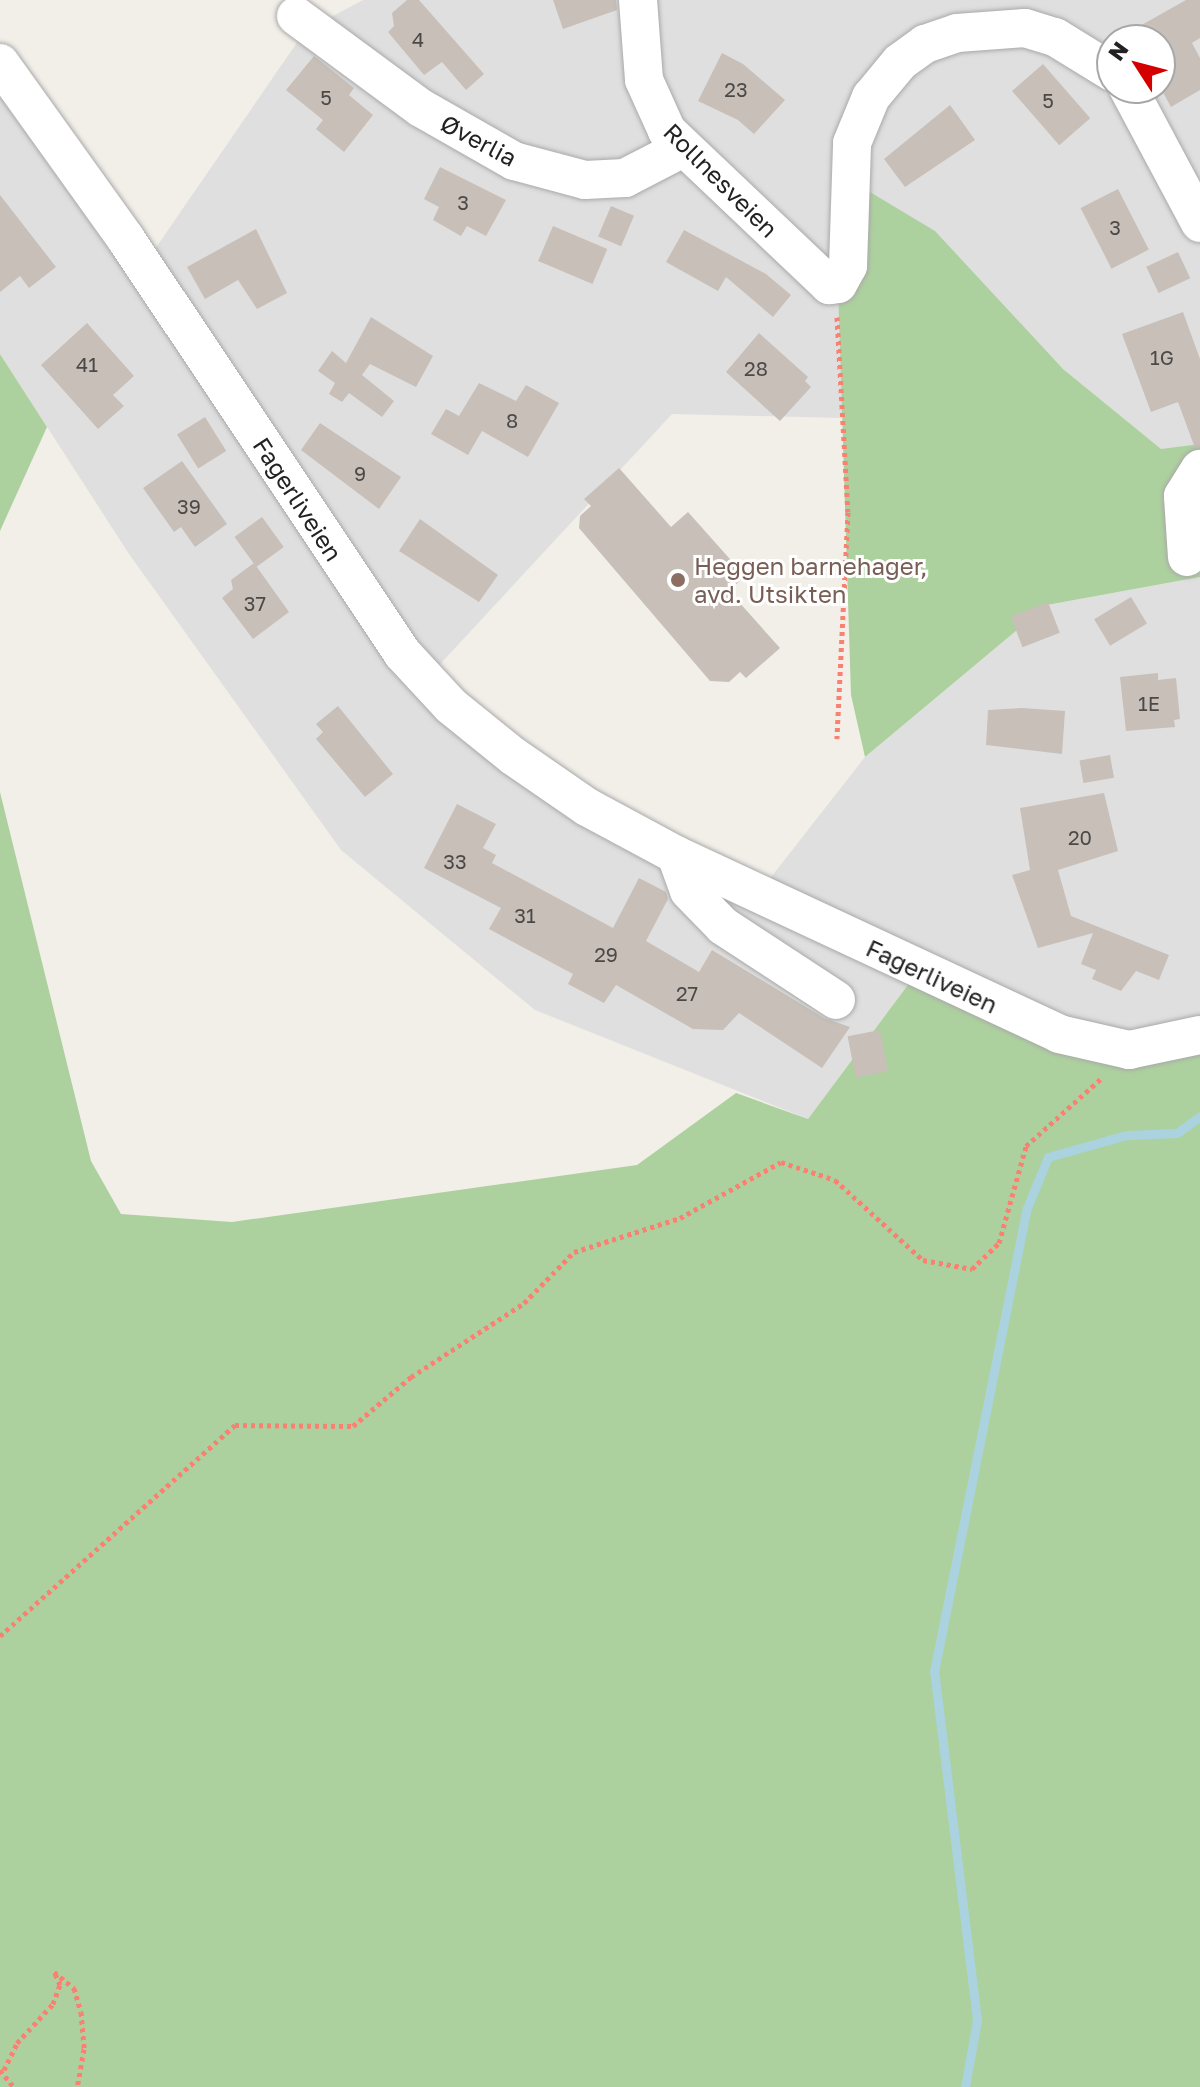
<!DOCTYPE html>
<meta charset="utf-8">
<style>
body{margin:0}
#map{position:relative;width:1200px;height:2087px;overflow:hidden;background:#f2efe9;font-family:"Golos Text",sans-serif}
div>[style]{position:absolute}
.residential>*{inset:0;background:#e0dfdf}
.forest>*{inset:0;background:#add19e}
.stream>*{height:9px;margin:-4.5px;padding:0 4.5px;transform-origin:4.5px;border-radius:4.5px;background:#aad3df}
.building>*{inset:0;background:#c7bfb8;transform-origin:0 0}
.path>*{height:5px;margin-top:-2.5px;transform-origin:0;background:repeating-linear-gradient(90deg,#fa8072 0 4px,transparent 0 8px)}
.roads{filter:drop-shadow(0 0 2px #a9a9a9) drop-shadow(0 0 2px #a9a9a9)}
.minor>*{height:38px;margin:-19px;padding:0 19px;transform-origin:19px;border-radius:19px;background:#fff}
.dots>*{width:22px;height:22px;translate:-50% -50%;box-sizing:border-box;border:4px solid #fff;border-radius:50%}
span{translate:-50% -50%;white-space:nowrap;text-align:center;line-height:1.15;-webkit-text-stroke:6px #fff;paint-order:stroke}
.number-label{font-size:20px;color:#4b4948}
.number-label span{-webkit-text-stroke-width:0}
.street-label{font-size:24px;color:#222}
.education-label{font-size:24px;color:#785e54}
.left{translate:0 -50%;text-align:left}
.north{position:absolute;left:1096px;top:24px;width:80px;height:80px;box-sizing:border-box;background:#fff;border:2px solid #a7a7a7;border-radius:50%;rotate:306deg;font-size:22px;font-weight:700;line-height:32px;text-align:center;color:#222}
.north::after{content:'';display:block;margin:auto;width:28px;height:36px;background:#d40000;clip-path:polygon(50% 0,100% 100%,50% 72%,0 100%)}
</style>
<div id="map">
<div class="residential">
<i style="clip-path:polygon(evenodd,363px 0,1200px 0,1200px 444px,1161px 450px,1063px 369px,838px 287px,843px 418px,672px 414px,417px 689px,754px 899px,865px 757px,1047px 605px,1200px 577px,1200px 1025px,1135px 1056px,919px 970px,808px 1119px,535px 1010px,341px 850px,129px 554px,0 354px,0 70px,135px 278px,305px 31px,363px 0,1112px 40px,1160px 40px,1160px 88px,1112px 88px,1112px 40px)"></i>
</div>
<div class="forest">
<i style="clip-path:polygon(855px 183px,935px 231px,1063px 369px,1161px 449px,1200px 444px,1200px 577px,1047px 605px,865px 757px,851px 695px,838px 287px)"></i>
<i style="clip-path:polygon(0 354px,47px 427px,0 531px)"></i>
<i style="clip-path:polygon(0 792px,91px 1161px,121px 1214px,232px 1222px,637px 1165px,736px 1093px,808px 1119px,919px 970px,1135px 1056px,1200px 1025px,1200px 2087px,0 2087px)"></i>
</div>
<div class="stream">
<i style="left:965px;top:2087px;width:68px;rotate:-79.8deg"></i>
<i style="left:977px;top:2020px;width:351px;rotate:-97deg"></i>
<i style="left:934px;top:1672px;width:473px;rotate:-78.7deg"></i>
<i style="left:1027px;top:1208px;width:55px;rotate:-67.6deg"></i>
<i style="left:1048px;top:1157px;width:82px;rotate:-15.6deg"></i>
<i style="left:1127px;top:1135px;width:50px;rotate:-2.3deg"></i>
<i style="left:1177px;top:1133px;width:29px;rotate:-36deg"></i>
</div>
<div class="building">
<i style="clip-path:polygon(407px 0,419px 0,484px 74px,466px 90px,442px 62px,424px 75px,388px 32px,394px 26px,392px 13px)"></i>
<i style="clip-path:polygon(553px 0,616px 0,617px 10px,563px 29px)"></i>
<i style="clip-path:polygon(1186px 0,1200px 0,1200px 38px,1192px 43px,1200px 58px,1200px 90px,1171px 107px,1160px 87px,1160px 40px,1115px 40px)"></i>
<i style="clip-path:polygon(722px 53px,743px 64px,785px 100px,754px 134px,738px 120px,698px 101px)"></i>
<i style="clip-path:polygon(314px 56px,354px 88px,349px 95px,373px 115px,344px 152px,316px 129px,323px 120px,286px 90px)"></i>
<i style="left:1043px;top:64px;width:72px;height:41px;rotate:49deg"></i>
<i style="clip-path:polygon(950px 105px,975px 140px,905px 187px,884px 159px)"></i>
<i style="clip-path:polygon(440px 167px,506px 200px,486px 236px,467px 226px,461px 236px,433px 220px,439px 207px,424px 199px)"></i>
<i style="left:1118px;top:189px;width:68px;height:42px;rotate:63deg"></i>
<i style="clip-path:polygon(0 195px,56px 267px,29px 288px,20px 276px,0 292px)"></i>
<i style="left:611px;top:206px;width:25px;height:33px;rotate:23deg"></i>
<i style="left:553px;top:226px;width:59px;height:38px;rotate:23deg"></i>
<i style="clip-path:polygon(256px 229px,287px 293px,257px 309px,238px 280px,205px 299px,187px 267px)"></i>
<i style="clip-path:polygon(684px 230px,766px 274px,791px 295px,773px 317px,726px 277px,718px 291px,666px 262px)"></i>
<i style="left:1178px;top:252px;width:29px;height:35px;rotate:65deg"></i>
<i style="clip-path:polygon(1183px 312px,1200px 359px,1200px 447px,1195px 448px,1178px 402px,1151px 412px,1122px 334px)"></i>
<i style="clip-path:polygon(371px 317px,433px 356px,416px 387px,370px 364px,362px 375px,394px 401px,382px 417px,349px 393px,342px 402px,329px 394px,335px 383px,318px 371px,332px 351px,346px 363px)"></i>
<i style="clip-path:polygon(87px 323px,134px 376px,113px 395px,124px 406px,98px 429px,41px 365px)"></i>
<i style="clip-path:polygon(759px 333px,808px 377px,805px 381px,811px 387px,780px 421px,726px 372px)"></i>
<i style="clip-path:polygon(479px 383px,516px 401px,526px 385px,559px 403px,528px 457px,482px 431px,468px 455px,431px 434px,446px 409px,459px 416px)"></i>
<i style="left:205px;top:417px;width:40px;height:33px;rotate:58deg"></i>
<i style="clip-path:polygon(320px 423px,401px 477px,379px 509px,301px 450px)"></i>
<i style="clip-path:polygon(182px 461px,227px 524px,195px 547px,181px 527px,174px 532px,143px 488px)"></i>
<i style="clip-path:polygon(619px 468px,671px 527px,688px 512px,745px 576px,729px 591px,780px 648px,746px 678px,740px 672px,729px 682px,710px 681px,579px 528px,580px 516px,591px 506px,584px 499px)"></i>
<i style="left:262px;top:517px;width:37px;height:34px;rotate:54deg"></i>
<i style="clip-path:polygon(420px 519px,498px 575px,479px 602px,399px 551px)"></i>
<i style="clip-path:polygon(254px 563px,289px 612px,253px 639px,222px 598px,233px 589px,231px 580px)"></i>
<i style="left:1131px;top:597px;width:31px;height:43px;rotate:59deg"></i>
<i style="left:1048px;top:602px;width:33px;height:40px;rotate:69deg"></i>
<i style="clip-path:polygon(1158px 673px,1158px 680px,1176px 678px,1180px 719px,1174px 720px,1175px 727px,1126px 731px,1120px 677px)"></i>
<i style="clip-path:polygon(338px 706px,393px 774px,365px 797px,316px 739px,323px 732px,316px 724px)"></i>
<i style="clip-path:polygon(1022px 708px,1065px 711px,1062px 754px,986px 745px,988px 710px)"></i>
<i style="left:1110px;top:755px;width:23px;height:31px;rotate:80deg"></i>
<i style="clip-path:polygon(1104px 793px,1118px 851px,1058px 870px,1071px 916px,1169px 955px,1159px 980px,1136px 971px,1121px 991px,1092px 979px,1096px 970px,1081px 964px,1093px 933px,1038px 948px,1012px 875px,1030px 870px,1020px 808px)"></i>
<i style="clip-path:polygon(457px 804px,496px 824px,483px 848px,496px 855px,492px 863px,613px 928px,639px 878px,666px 892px,668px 899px,646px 941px,699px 972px,712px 950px,824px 1018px,850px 1027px,822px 1068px,739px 1013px,723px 1030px,693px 1029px,616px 985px,604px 1003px,568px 984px,573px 974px,489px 929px,501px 908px,424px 868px)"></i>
<i style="left:880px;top:1030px;width:42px;height:33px;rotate:79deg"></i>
</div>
<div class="path">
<i style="left:837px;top:317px;width:195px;rotate:86.8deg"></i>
<i style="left:848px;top:512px;width:227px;rotate:92.8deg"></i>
<i style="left:0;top:1636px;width:316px;rotate:-41.9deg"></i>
<i style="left:235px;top:1425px;width:118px;rotate:0.5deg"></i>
<i style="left:353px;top:1426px;width:76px;rotate:-40.2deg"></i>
<i style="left:411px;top:1377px;width:135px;rotate:-33.2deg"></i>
<i style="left:524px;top:1303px;width:71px;rotate:-45.6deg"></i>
<i style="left:574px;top:1252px;width:111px;rotate:-17.8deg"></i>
<i style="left:680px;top:1218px;width:115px;rotate:-29deg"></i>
<i style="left:781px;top:1162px;width:57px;rotate:18.4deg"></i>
<i style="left:835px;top:1180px;width:119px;rotate:42.3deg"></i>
<i style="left:923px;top:1260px;width:50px;rotate:10.4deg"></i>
<i style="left:972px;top:1269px;width:37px;rotate:-44deg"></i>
<i style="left:999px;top:1243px;width:101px;rotate:-74.4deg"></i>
<i style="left:1026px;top:1146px;width:103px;rotate:-41.9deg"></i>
<i style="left:54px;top:1972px;width:26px;rotate:39deg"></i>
<i style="left:74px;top:1988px;width:25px;rotate:74deg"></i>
<i style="left:81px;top:2012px;width:37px;rotate:85deg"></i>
<i style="left:84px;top:2049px;width:39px;rotate:100deg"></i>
<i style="left:0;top:2070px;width:22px;rotate:51deg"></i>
<i style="left:4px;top:2070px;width:30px;rotate:-64deg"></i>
<i style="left:17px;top:2043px;width:53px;rotate:-47.3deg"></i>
<i style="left:53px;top:2004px;width:20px;rotate:-70deg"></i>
<i style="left:60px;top:1985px;width:13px;rotate:-113deg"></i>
</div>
<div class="roads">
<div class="minor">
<i style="left:638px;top:0;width:80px;rotate:85.7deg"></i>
<i style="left:644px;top:80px;width:56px;rotate:65.7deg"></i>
<i style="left:667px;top:131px;width:224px;rotate:43.5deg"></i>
<i style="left:829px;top:285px;width:9px;rotate:-6deg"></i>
<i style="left:838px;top:284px;width:21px;rotate:-61deg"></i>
<i style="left:848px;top:266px;width:123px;rotate:-88.1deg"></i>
<i style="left:852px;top:143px;width:50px;rotate:-67.6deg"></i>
<i style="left:871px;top:97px;width:45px;rotate:-50.4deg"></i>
<i style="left:900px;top:62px;width:31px;rotate:-36deg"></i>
<i style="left:925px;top:44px;width:34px;rotate:-19deg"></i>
<i style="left:957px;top:33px;width:68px;rotate:-4.2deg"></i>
<i style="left:1025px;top:28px;width:31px;rotate:17deg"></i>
<i style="left:1055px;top:37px;width:67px;rotate:31.6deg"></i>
<i style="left:296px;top:16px;width:155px;rotate:36.4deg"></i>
<i style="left:421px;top:108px;width:107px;rotate:29.7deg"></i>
<i style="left:514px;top:161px;width:73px;rotate:15deg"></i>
<i style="left:585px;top:180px;width:40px;rotate:-2.9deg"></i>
<i style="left:625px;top:178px;width:65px;rotate:-27.3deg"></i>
<i style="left:0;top:63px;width:216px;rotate:54.4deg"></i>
<i style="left:126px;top:239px;width:498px;rotate:56.3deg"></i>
<i style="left:402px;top:653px;width:72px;rotate:47.2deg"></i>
<i style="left:451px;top:706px;width:80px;rotate:38.9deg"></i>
<i style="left:513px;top:756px;width:90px;rotate:34.6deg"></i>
<i style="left:587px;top:807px;width:101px;rotate:28.3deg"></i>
<i style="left:676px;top:855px;width:423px;rotate:25deg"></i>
<i style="left:1059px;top:1034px;width:72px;rotate:12.9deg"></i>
<i style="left:1129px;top:1050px;width:73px;rotate:-11.9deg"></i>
<i style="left:1128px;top:88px;width:153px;rotate:61.9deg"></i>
<i style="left:1187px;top:557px;width:61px;rotate:-93.8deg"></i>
<i style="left:1183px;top:496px;width:32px;rotate:-58deg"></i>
<i style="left:676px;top:855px;width:38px;rotate:70deg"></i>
<i style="left:689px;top:891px;width:49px;rotate:45.8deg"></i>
<i style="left:723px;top:926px;width:135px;rotate:33.2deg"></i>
</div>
</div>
<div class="dots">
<i style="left:678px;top:580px;background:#8d6e63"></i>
</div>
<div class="number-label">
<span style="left:418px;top:39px">4</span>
<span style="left:736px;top:89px">23</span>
<span style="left:326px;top:97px">5</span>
<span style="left:1048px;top:100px">5</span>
<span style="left:463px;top:202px">3</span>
<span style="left:1115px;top:227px">3</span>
<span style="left:1162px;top:357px">1G</span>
<span style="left:87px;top:364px">41</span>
<span style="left:756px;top:368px">28</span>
<span style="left:512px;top:420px">8</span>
<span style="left:360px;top:473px">9</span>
<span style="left:189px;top:506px">39</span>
<span style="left:255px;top:603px">37</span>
<span style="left:1149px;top:703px">1E</span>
<span style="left:1080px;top:837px">20</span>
<span style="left:455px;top:861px">33</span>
<span style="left:525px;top:915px">31</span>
<span style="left:606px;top:954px">29</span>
<span style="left:687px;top:993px">27</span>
</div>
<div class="street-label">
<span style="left:479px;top:140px;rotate:28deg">Øverlia</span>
<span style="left:721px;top:180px;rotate:45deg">Rollnesveien</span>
<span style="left:298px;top:499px;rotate:57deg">Fagerliveien</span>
<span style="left:932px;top:976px;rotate:25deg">Fagerliveien</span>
</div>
<div class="education-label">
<span class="left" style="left:694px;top:580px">Heggen barnehager,<br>avd. Utsikten</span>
</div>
<div class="north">N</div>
</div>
